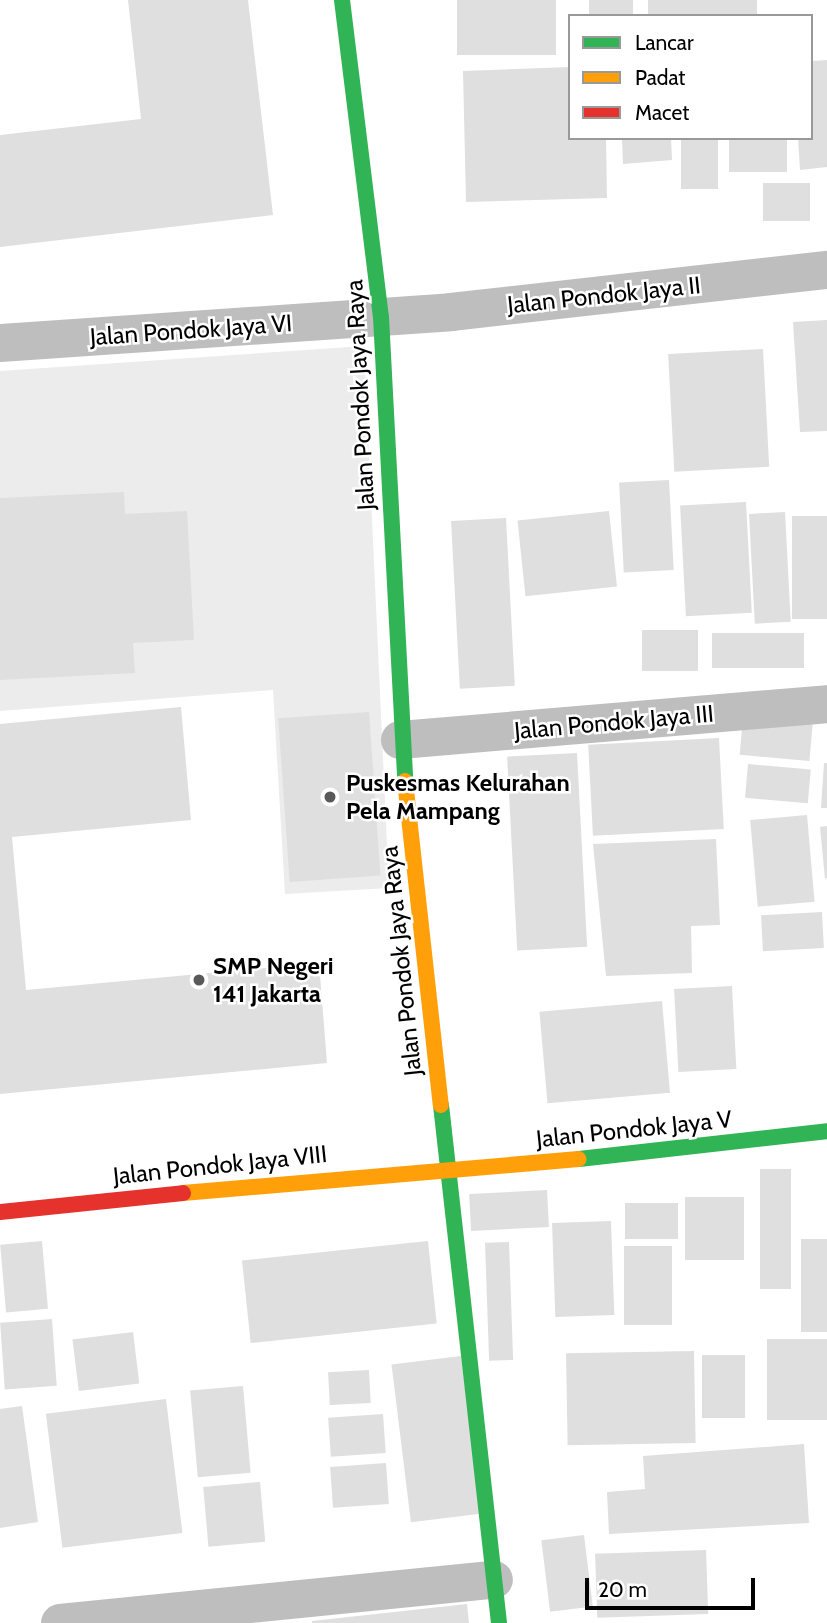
<!DOCTYPE html>
<style>
body{margin:0}
#map{position:relative;width:827px;height:1623px;overflow:hidden;background:#fff;font-family:Cabin,sans-serif}
div>[style]{position:absolute}
.green>*{inset:0;background:#ececec}
.building>*{inset:0;background:#dfdfdf;transform-origin:0 0}
.street>*{height:38px;margin:-19px;padding:0 19px;transform-origin:19px;border-radius:19px;background:#bebebe}
.fast>*{height:16px;margin:-8px;padding:0 8px;transform-origin:8px;border-radius:8px;background:#30b455}
.slow>*{height:16px;margin:-8px;padding:0 8px;transform-origin:8px;border-radius:8px;background:#ff9f0a}
.jam>*{height:16px;margin:-8px;padding:0 8px;transform-origin:8px;border-radius:8px;background:#e5322d}
.dots>*{width:19px;height:19px;translate:-50% -50%;box-sizing:border-box;border:4px solid #fff;border-radius:50%}
span{translate:-50% -50%;white-space:nowrap;text-align:center;line-height:1.15;-webkit-text-stroke:5px #fff;paint-order:stroke}
.street-label{font-size:24px;color:#000}
.poi-label{font-size:24px;color:#000;font-weight:700}
.left{translate:0 -50%;text-align:left}
.legend{position:absolute;left:568px;top:14px;width:245px;height:126px;box-sizing:border-box;background:#fff;border:2px solid #999;margin:0;padding:9px 12px;list-style:none;font-size:21px;color:#000}
.legend li{display:flex;align-items:center;gap:14px;height:35px}
.legend b{width:35px;border:2px solid #999}
.scale{position:absolute;left:585px;top:1578px;width:170px;height:32px;box-sizing:border-box;border:4px solid #000;border-top:0;padding-left:9px;font-size:21px;line-height:24px;white-space:nowrap;color:#000;-webkit-text-stroke:5px #fff;paint-order:stroke}
</style>
<div id="map">
<div class="green">
<i style="clip-path:polygon(364px 346px,389px 888px,285px 894px,273px 690px,0 711px,0 371px)"></i>
</div>
<div class="building">
<i style="clip-path:polygon(128px 0,248px 0,273px 215px,0 247px,0 135px,141px 119px)"></i>
<i style="left:457px;top:0;width:99px;height:55px"></i>
<i style="left:589px;top:0;width:44px;height:16px"></i>
<i style="left:648px;top:0;width:109px;height:16px"></i>
<i style="clip-path:polygon(827px 60px,827px 167px,800px 170px,798px 138px,811px 138px,811px 61px)"></i>
<i style="clip-path:polygon(570px 67px,570px 138px,606px 138px,607px 198px,466px 202px,463px 71px)"></i>
<i style="clip-path:polygon(622px 138px,671px 138px,672px 160px,623px 164px)"></i>
<i style="left:681px;top:138px;width:37px;height:51px"></i>
<i style="left:729px;top:138px;width:58px;height:34px"></i>
<i style="left:763px;top:183px;width:47px;height:38px"></i>
<i style="clip-path:polygon(827px 320px,827px 431px,800px 432px,793px 322px)"></i>
<i style="left:763px;top:349px;width:118px;height:95px;rotate:87deg"></i>
<i style="left:669px;top:480px;width:90px;height:50px;rotate:87deg"></i>
<i style="clip-path:polygon(124px 492px,125px 514px,187px 511px,194px 640px,133px 643px,135px 673px,0 680px,0 498px)"></i>
<i style="left:746px;top:502px;width:111px;height:66px;rotate:87deg"></i>
<i style="left:609px;top:511px;width:76px;height:92px;rotate:84deg"></i>
<i style="left:785px;top:512px;width:110px;height:36px;rotate:87deg"></i>
<i style="left:827px;top:516px;width:103px;height:35px;rotate:90deg"></i>
<i style="left:506px;top:518px;width:168px;height:55px;rotate:87deg"></i>
<i style="left:642px;top:630px;width:56px;height:41px"></i>
<i style="left:712px;top:633px;width:92px;height:35px"></i>
<i style="clip-path:polygon(181px 707px,191px 820px,12px 837px,26px 990px,319px 963px,327px 1063px,0 1094px,0 724px)"></i>
<i style="left:369px;top:712px;width:164px;height:91px;rotate:86deg"></i>
<i style="left:743px;top:717px;width:70px;height:38px;rotate:5deg"></i>
<i style="left:719px;top:738px;width:91px;height:131px;rotate:87deg"></i>
<i style="left:577px;top:753px;width:194px;height:70px;rotate:87deg"></i>
<i style="clip-path:polygon(824px 763px,827px 763px,827px 808px,821px 808px)"></i>
<i style="left:748px;top:764px;width:63px;height:34px;rotate:5deg"></i>
<i style="left:807px;top:815px;width:87px;height:57px;rotate:85deg"></i>
<i style="clip-path:polygon(827px 826px,827px 878px,825px 879px,820px 827px)"></i>
<i style="clip-path:polygon(716px 839px,720px 925px,691px 926px,692px 973px,606px 976px,593px 844px)"></i>
<i style="left:822px;top:912px;width:36px;height:61px;rotate:87deg"></i>
<i style="left:732px;top:986px;width:83px;height:58px;rotate:87deg"></i>
<i style="left:662px;top:1001px;width:92px;height:123px;rotate:85deg"></i>
<i style="left:760px;top:1169px;width:31px;height:120px"></i>
<i style="left:547px;top:1190px;width:37px;height:78px;rotate:87deg"></i>
<i style="left:685px;top:1197px;width:59px;height:63px"></i>
<i style="left:625px;top:1203px;width:53px;height:36px"></i>
<i style="left:611px;top:1221px;width:94px;height:59px;rotate:88deg"></i>
<i style="left:827px;top:1239px;width:93px;height:26px;rotate:90deg"></i>
<i style="left:42px;top:1241px;width:68px;height:42px;rotate:85deg"></i>
<i style="left:428px;top:1241px;width:83px;height:187px;rotate:84deg"></i>
<i style="left:509px;top:1242px;width:118px;height:24px;rotate:88deg"></i>
<i style="left:624px;top:1246px;width:48px;height:79px"></i>
<i style="left:52px;top:1319px;width:67px;height:52px;rotate:86deg"></i>
<i style="left:133px;top:1332px;width:52px;height:61px;rotate:83deg"></i>
<i style="left:767px;top:1339px;width:60px;height:81px"></i>
<i style="left:694px;top:1351px;width:92px;height:128px;rotate:89deg"></i>
<i style="left:702px;top:1355px;width:43px;height:63px"></i>
<i style="left:461px;top:1356px;width:159px;height:70px;rotate:83deg"></i>
<i style="left:369px;top:1370px;width:33px;height:41px;rotate:87deg"></i>
<i style="left:243px;top:1386px;width:87px;height:53px;rotate:85deg"></i>
<i style="left:166px;top:1399px;width:135px;height:121px;rotate:83deg"></i>
<i style="clip-path:polygon(22px 1406px,38px 1522px,0 1528px,0 1409px)"></i>
<i style="left:383px;top:1414px;width:39px;height:55px;rotate:86deg"></i>
<i style="clip-path:polygon(804px 1444px,809px 1523px,609px 1534px,607px 1492px,645px 1489px,643px 1456px)"></i>
<i style="left:386px;top:1463px;width:41px;height:56px;rotate:86deg"></i>
<i style="left:260px;top:1482px;width:60px;height:57px;rotate:85deg"></i>
<i style="left:584px;top:1535px;width:72px;height:43px;rotate:83deg"></i>
<i style="left:706px;top:1550px;width:64px;height:111px;rotate:88deg"></i>
<i style="clip-path:polygon(467px 1604px,469px 1623px,312px 1623px,312px 1621px)"></i>
</div>
<div class="street">
<i style="left:0;top:343px;width:452px;rotate:-3.9deg"></i>
<i style="left:451px;top:312px;width:378px;rotate:-6.4deg"></i>
<i style="left:400px;top:740px;width:429px;rotate:-4.8deg"></i>
<i style="left:60px;top:1623px;width:436px;rotate:-5.7deg"></i>
</div>
<div class="fast">
<i style="left:342px;top:0;width:319px;rotate:83deg"></i>
<i style="left:381px;top:317px;width:465px;rotate:87deg"></i>
<i style="left:441px;top:1105px;width:521px;rotate:83.61deg"></i>
<i style="left:579px;top:1159px;width:250px;rotate:-6.4deg"></i>
</div>
<div class="slow">
<i style="left:405px;top:781px;width:326px;rotate:83.7deg"></i>
<i style="left:183px;top:1193px;width:397px;rotate:-4.9deg"></i>
</div>
<div class="jam">
<i style="left:0;top:1212px;width:184px;rotate:-5.9deg"></i>
</div>
<div class="dots">
<i style="left:330px;top:797px;background:#595959"></i>
<i style="left:199px;top:980px;background:#595959"></i>
</div>
<div class="street-label">
<span style="left:604px;top:295px;rotate:-6deg">Jalan Pondok Jaya II</span>
<span style="left:191px;top:330px;rotate:-4deg">Jalan Pondok Jaya VI</span>
<span style="left:360px;top:395px;rotate:-93deg">Jalan Pondok Jaya Raya</span>
<span style="left:614px;top:722px;rotate:-5deg">Jalan Pondok Jaya III</span>
<span style="left:401px;top:961px;rotate:-96deg">Jalan Pondok Jaya Raya</span>
<span style="left:634px;top:1129px;rotate:-6deg">Jalan Pondok Jaya V</span>
<span style="left:220px;top:1165px;rotate:-6deg">Jalan Pondok Jaya VIII</span>
</div>
<div class="poi-label">
<span class="left" style="left:346px;top:797px">Puskesmas Kelurahan<br>Pela Mampang</span>
<span class="left" style="left:213px;top:980px">SMP Negeri<br>141 Jakarta</span>
</div>
<ul class="legend">
<li><b style="height:9px;background:#30b455"></b>Lancar</li>
<li><b style="height:9px;background:#ff9f0a"></b>Padat</li>
<li><b style="height:9px;background:#e5322d"></b>Macet</li>
</ul>
<div class="scale">20 m</div>
</div>
